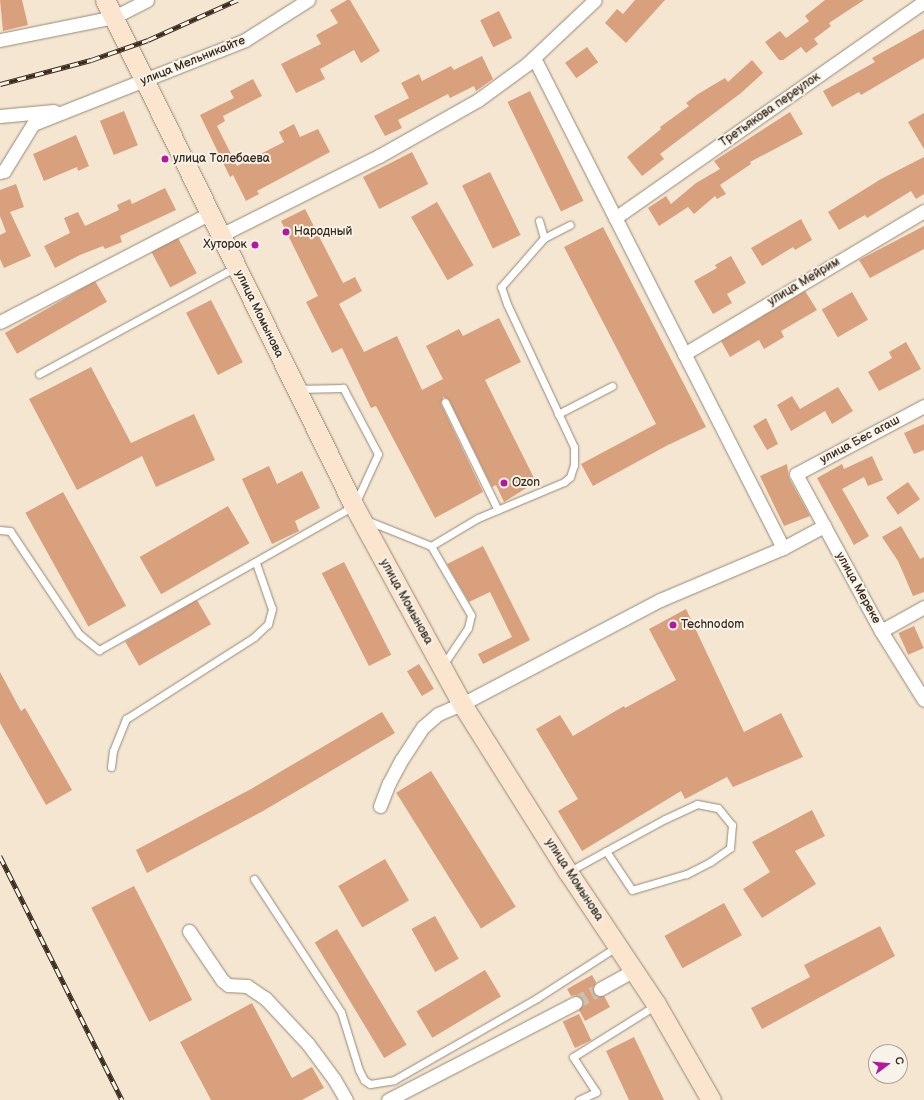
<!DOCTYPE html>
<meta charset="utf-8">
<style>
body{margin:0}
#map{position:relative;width:924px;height:1100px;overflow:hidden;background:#f4e6d0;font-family:"Balsamiq Sans",sans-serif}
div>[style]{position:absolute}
.building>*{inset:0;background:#d9a07e;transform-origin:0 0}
.street-tunnel>*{height:13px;margin-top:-6.5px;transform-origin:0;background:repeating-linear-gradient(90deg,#cfc0ac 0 13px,transparent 0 19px)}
.roads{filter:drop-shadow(0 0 1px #988877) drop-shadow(0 0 1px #988877)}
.lane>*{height:7px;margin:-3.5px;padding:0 3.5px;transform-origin:3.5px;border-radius:3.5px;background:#fff}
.street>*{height:13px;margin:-6.5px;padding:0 6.5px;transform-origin:6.5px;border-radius:6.5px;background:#fff}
.secondary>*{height:19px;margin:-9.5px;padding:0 9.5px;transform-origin:9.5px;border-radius:9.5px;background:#fbe5cf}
.rail>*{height:4.5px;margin-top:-2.25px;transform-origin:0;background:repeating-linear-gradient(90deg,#f7f3e8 0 9px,#3b2a1e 0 18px);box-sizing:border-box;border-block:1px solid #3b2a1e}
.dots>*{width:11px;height:11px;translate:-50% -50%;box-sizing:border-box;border:2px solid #f7f3e8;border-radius:50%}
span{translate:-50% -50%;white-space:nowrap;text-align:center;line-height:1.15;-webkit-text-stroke:4px #f7f3e8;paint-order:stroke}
.street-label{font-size:12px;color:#3b2a1e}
.poi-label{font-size:12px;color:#3b2a1e}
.left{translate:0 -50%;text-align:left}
.right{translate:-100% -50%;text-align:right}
.north{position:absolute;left:868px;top:1044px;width:40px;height:40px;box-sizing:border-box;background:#f7f3e8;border:1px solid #aca397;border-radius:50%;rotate:74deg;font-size:11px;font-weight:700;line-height:16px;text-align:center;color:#3b2a1e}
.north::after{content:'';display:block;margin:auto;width:14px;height:18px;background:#b5179e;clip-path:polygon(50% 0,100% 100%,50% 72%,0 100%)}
</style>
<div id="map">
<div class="building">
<i style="clip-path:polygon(0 0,22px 0,28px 25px,3px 31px)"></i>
<i style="clip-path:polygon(347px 0,350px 0,380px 51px,361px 63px,354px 50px,320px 69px,325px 79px,296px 93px,281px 64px,321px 44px,316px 35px,338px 23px,330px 10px)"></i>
<i style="clip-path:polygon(635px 0,665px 0,626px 43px,605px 23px,617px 9px,623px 14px)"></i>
<i style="clip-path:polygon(825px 0,864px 0,829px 23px,831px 26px,814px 39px,818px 44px,806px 53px,801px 47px,783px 60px,779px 60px,765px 42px,780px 31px,786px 38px,809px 21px,805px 16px)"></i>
<i style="left:499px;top:11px;width:30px;height:21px;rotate:64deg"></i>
<i style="clip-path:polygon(924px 29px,924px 58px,861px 95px,859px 92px,832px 107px,823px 91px,875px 62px,872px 58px)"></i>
<i style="left:587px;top:47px;width:19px;height:27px;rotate:54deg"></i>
<i style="clip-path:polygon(482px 56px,493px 79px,476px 91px,474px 86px,450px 98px,448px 94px,398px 120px,402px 128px,385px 136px,374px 116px,409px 98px,401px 83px,419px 74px,422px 81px,451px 66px,454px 70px)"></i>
<i style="clip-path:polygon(752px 60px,763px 73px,741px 93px,660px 154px,664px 159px,642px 176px,627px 157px,661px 129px,660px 127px,689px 106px,686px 103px,698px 94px,725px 78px,728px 82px)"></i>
<i style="clip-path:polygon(253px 79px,262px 96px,223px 116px,225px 121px,217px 126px,237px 166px,284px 142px,279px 132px,294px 124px,300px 137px,318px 129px,330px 152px,257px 191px,259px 194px,246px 201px,233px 175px,230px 177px,200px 115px,234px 98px,230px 91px)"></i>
<i style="left:530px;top:91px;width:122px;height:25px;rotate:64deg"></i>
<i style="left:124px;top:111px;width:37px;height:26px;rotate:68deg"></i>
<i style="clip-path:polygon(790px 112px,803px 134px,750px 162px,751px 164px,720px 185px,726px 194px,717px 199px,715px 196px,694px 214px,688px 207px,659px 226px,648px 208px,666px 196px,671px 204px,696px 183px,720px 169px,714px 161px)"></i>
<i style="clip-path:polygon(924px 113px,924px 149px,908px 122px)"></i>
<i style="clip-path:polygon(76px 135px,89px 166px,78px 171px,77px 167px,44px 181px,33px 154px)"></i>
<i style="left:412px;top:152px;width:36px;height:55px;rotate:63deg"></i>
<i style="clip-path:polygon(924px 157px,924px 194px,916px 199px,911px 191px,867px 218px,865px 215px,839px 230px,828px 212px,881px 179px)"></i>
<i style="left:490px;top:172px;width:70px;height:31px;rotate:64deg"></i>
<i style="clip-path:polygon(16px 184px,24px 207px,10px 212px,31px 256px,4px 268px,0 259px,0 235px,6px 232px,0 216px,0 190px)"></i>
<i style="clip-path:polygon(165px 188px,176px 210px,120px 236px,122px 242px,105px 249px,103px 246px,80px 255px,55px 268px,44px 246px,70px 233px,64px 218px,78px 212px,85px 226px,119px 210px,117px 205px,130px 199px,132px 204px)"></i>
<i style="left:437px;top:202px;width:73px;height:30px;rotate:60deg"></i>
<i style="clip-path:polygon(305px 209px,343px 283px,355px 277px,362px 291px,339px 304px,364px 352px,397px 336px,422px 390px,443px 379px,426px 346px,459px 329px,463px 336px,499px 318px,521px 362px,485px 380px,536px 482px,504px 502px,496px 485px,492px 487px,449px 400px,443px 397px,441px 404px,483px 492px,435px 518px,376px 406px,371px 408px,342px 348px,332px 353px,306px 302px,318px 296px,281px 221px)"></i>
<i style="clip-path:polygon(801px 219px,812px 240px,795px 250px,793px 247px,762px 266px,751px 248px)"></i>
<i style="clip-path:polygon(924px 226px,924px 249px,870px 278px,859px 260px)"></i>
<i style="clip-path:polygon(603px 227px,706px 427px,666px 446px,593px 486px,581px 464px,656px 424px,564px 247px)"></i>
<i style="left:178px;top:238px;width:40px;height:30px;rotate:62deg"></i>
<i style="clip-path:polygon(731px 256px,746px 283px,727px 294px,732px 303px,713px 314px,694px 281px,717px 268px,715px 265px)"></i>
<i style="left:95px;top:281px;width:24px;height:104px;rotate:60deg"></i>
<i style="clip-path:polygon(805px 291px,817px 310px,781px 331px,784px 337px,764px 349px,759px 340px,730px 357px,721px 341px)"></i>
<i style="left:852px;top:292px;width:32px;height:35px;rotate:60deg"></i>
<i style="left:211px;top:300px;width:70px;height:28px;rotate:63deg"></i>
<i style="clip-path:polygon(906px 342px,921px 369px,879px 391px,868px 372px,892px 358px,889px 352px)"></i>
<i style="clip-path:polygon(91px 367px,131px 443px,194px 414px,215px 460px,156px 487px,142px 456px,77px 490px,29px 399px)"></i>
<i style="clip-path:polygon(838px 387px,853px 411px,832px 424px,825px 411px,791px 431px,777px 405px,792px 396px,800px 409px)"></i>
<i style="clip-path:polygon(766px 418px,778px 444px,767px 450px,753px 426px)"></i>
<i style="clip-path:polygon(924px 424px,924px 450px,914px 454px,904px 433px)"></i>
<i style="clip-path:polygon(872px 456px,883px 480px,868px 486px,864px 477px,842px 489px,869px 536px,854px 545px,817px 478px,842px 464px,844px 469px)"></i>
<i style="clip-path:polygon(787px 464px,789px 478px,810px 516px,784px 526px,760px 476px)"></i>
<i style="clip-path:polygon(269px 466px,277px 484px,302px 471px,320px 508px,295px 521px,299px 531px,272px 544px,242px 479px)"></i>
<i style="left:908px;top:482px;width:21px;height:27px;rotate:55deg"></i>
<i style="left:63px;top:492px;width:130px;height:43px;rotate:61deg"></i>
<i style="left:228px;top:506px;width:43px;height:102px;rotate:60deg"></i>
<i style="clip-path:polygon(901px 526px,920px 559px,924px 557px,924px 592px,913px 596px,898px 561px,882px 537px)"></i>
<i style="clip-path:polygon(483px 546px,530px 640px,483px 664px,478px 654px,512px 637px,490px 592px,469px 602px,447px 564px)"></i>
<i style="left:344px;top:562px;width:104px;height:25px;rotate:63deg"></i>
<i style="left:197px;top:600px;width:28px;height:83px;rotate:60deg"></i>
<i style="clip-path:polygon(686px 609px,744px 732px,781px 713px,803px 757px,733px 787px,727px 777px,685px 799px,681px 791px,582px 851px,558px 811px,578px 799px,536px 729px,560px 715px,573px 736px,624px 706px,625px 708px,676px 680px,649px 629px)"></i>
<i style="left:914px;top:626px;width:24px;height:17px;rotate:66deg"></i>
<i style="left:419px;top:664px;width:29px;height:14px;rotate:59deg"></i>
<i style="clip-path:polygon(0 672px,21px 711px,25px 708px,72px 790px,46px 805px,0 723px)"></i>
<i style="clip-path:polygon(382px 712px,395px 733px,263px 811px,147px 873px,136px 850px,251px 789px)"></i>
<i style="left:431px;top:771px;width:160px;height:41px;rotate:58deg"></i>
<i style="clip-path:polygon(812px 810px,825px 836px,795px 851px,816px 884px,762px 918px,743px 889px,770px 872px,752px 842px)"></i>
<i style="left:385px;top:859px;width:48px;height:54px;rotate:60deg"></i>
<i style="left:134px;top:886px;width:128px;height:48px;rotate:63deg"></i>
<i style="left:724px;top:903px;width:37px;height:68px;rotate:61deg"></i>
<i style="left:435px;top:916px;width:49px;height:27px;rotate:61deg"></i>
<i style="clip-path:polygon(880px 926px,895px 956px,762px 1029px,751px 1008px,810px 977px,804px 965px)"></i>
<i style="left:337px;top:929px;width:135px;height:26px;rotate:59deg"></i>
<i style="left:485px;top:970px;width:31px;height:80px;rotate:59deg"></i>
<i style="clip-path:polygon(592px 975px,596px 982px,593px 993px,596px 996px,604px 996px,610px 1007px,585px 1021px,579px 1010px,583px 1004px,582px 999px,576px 995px,571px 996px,567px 989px)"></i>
<i style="clip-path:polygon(252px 1003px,292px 1078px,312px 1067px,324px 1088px,302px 1100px,211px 1100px,180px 1042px)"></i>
<i style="left:579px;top:1014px;width:29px;height:18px;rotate:65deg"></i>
<i style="clip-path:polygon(634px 1037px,664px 1100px,629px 1100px,606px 1051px)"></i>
</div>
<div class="street-tunnel">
<i style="left:575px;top:1003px;width:29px;rotate:-29deg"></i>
</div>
<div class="roads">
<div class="lane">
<i style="left:544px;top:238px;width:29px;rotate:-27deg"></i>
<i style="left:39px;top:374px;width:224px;rotate:-28.5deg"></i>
<i style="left:445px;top:402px;width:120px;rotate:63.9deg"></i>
<i style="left:558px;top:414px;width:61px;rotate:-27.4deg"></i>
<i style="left:366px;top:520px;width:70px;rotate:21.8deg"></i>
<i style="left:431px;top:546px;width:80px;rotate:59.9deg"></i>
<i style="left:471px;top:615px;width:13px;rotate:103deg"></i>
<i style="left:468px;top:628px;width:45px;rotate:124deg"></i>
<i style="left:0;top:530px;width:10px;rotate:6deg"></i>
<i style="left:10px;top:531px;width:124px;rotate:56.2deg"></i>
<i style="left:79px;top:634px;width:26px;rotate:39deg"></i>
<i style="left:99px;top:650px;width:293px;rotate:-29.5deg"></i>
<i style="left:354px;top:506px;width:57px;rotate:-65.2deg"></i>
<i style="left:378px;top:454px;width:75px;rotate:-117.9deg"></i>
<i style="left:343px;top:388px;width:46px;rotate:178.8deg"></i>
<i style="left:431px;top:546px;width:55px;rotate:-30.8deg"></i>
<i style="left:478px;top:518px;width:93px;rotate:-22.7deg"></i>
<i style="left:564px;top:482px;width:8px;rotate:-40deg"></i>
<i style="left:570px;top:477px;width:13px;rotate:-72deg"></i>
<i style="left:574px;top:465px;width:18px;rotate:-90deg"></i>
<i style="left:574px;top:447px;width:158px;rotate:-115.1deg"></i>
<i style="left:507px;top:304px;width:18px;rotate:-109deg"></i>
<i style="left:501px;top:287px;width:65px;rotate:-48.7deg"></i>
<i style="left:544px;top:238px;width:18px;rotate:-106deg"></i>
<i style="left:111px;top:767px;width:16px;rotate:-83deg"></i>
<i style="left:113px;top:751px;width:35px;rotate:-68deg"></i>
<i style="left:126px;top:719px;width:152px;rotate:-32.6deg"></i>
<i style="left:254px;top:637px;width:19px;rotate:-43deg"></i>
<i style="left:268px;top:624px;width:16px;rotate:-75deg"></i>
<i style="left:272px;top:609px;width:49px;rotate:-109.2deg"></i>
<i style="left:568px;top:872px;width:43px;rotate:-28.9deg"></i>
<i style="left:606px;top:851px;width:67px;rotate:-28.5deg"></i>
<i style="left:665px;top:819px;width:35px;rotate:-25deg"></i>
<i style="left:697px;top:804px;width:21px;rotate:11deg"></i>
<i style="left:718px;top:808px;width:22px;rotate:51deg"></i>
<i style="left:732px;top:825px;width:23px;rotate:95deg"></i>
<i style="left:730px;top:848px;width:24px;rotate:145deg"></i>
<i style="left:710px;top:862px;width:27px;rotate:153deg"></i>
<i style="left:686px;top:874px;width:56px;rotate:163.5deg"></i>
<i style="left:632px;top:890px;width:47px;rotate:-123.7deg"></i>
<i style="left:254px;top:879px;width:159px;rotate:56.8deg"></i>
<i style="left:341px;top:1012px;width:61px;rotate:72.8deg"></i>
<i style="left:359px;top:1070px;width:11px;rotate:63deg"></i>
<i style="left:364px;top:1080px;width:7px;rotate:34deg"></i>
<i style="left:370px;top:1084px;width:24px;rotate:-9deg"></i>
<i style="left:394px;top:1080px;width:165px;rotate:-29.8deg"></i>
<i style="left:537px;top:998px;width:94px;rotate:-32.8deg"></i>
<i style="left:579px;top:1100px;width:19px;rotate:-25deg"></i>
<i style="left:596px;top:1092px;width:42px;rotate:-123.3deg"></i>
<i style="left:573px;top:1057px;width:98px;rotate:-32.1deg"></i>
</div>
<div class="street">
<i style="left:0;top:40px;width:116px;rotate:-11.4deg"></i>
<i style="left:114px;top:17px;width:37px;rotate:-27deg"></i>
<i style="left:534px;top:58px;width:550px;rotate:63.06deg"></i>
<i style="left:0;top:116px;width:54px;rotate:-5.3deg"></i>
<i style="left:0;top:172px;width:4px;rotate:-14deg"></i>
<i style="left:4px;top:171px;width:55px;rotate:-58.3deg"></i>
<i style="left:33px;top:124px;width:228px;rotate:-21.6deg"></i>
<i style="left:245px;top:40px;width:75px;rotate:-32.4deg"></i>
<i style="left:615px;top:218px;width:377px;rotate:-35deg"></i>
<i style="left:221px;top:235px;width:177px;rotate:-26.6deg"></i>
<i style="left:379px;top:156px;width:114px;rotate:-29.5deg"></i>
<i style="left:478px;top:100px;width:61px;rotate:-36.3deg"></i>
<i style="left:527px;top:64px;width:93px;rotate:-43.3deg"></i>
<i style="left:0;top:322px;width:237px;rotate:-27.4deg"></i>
<i style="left:684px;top:354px;width:279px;rotate:-30.8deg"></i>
<i style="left:924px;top:406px;width:145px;rotate:152deg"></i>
<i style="left:796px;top:474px;width:179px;rotate:61.6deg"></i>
<i style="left:881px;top:631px;width:81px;rotate:58.1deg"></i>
<i style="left:881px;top:631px;width:49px;rotate:-29.2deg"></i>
<i style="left:380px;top:806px;width:25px;rotate:-69deg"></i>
<i style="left:389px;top:783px;width:27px;rotate:-62deg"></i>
<i style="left:402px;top:759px;width:38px;rotate:-57deg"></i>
<i style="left:423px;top:727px;width:20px;rotate:-41deg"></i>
<i style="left:438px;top:714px;width:26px;rotate:-23deg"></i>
<i style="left:462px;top:704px;width:224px;rotate:-27.7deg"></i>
<i style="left:660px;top:600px;width:134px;rotate:-22.9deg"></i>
<i style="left:783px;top:548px;width:47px;rotate:-28.2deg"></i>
<i style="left:189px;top:931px;width:59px;rotate:56deg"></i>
<i style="left:222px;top:980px;width:8px;rotate:40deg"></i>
<i style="left:228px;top:985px;width:19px;rotate:3deg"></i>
<i style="left:247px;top:986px;width:22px;rotate:34deg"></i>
<i style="left:265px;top:998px;width:63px;rotate:46.9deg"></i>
<i style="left:308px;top:1044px;width:44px;rotate:53.4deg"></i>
<i style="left:334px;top:1079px;width:24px;rotate:60deg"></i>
<i style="left:600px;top:989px;width:39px;rotate:-29deg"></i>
<i style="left:388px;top:1100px;width:211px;rotate:-27.4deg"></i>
</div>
<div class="secondary">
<i style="left:105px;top:0;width:564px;rotate:63.8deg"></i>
<i style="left:354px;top:506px;width:226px;rotate:61.4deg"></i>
<i style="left:462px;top:704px;width:199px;rotate:57.8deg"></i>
<i style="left:568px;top:872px;width:159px;rotate:56.3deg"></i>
<i style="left:656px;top:1004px;width:111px;rotate:60.2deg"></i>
</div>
</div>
<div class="rail">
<i style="left:0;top:84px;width:94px;rotate:-14.8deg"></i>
<i style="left:91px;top:60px;width:60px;rotate:-19.3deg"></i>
<i style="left:148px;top:40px;width:98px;rotate:-24.2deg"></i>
<i style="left:0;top:856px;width:273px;rotate:63.4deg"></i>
</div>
<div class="dots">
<i style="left:165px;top:159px;background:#b5179e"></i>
<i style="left:286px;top:232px;background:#b5179e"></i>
<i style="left:255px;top:245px;background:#b5179e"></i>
<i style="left:504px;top:483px;background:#b5179e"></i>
<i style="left:673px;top:625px;background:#b5179e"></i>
</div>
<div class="street-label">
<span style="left:193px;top:61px;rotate:-22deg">улица Мельникайте</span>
<span style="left:770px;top:110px;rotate:-35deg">Третьякова переулок</span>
<span style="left:804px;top:282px;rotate:-31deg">улица Мейрим</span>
<span style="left:259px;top:314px;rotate:64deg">улица Момынова</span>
<span style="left:860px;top:440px;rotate:-28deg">улица Бес агаш</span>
<span style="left:858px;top:588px;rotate:61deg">улица Мереке</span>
<span style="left:406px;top:602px;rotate:61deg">улица Момынова</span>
<span style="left:574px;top:880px;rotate:57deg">улица Момынова</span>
</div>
<div class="poi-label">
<span class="left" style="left:173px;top:159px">улица Толебаева</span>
<span class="left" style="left:294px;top:232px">Народный</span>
<span class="right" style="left:247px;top:245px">Хуторок</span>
<span class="left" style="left:512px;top:483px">Ozon</span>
<span class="left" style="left:681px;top:625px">Technodom</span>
</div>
<div class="north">С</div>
</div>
